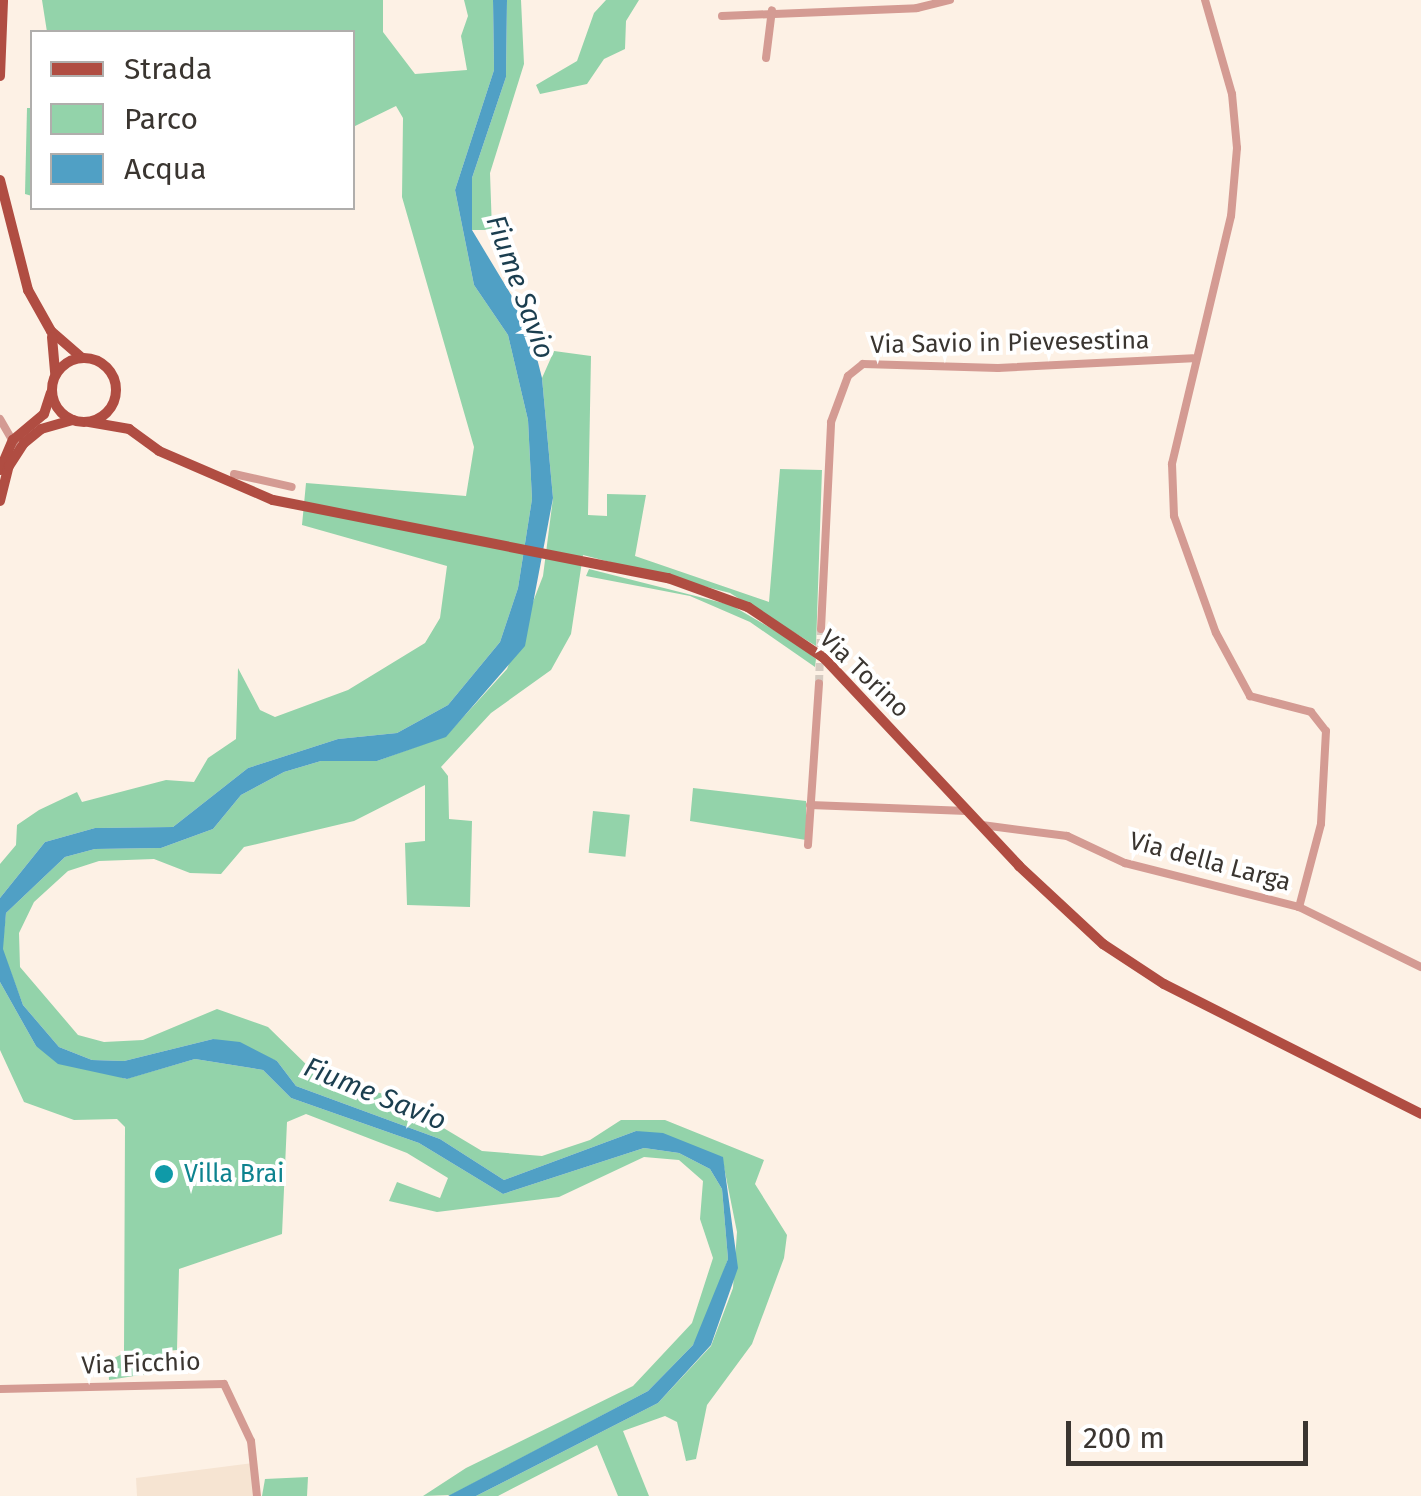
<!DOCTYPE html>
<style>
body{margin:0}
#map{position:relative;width:1421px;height:1496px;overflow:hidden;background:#fdf1e5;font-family:"Fira Sans",sans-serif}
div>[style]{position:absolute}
.built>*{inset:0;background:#f6e4d2}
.green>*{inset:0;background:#93d3aa;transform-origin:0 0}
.water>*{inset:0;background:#50a0c5}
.minor-tunnel>*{height:8px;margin-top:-4px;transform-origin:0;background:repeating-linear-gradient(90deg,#d6cbc1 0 8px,transparent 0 12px)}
.minor>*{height:8px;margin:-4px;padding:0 4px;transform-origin:4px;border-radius:4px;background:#d49b93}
.major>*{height:10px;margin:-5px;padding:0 5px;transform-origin:5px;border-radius:5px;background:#b04d42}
.major>.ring{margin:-5px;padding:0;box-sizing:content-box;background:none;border:10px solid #b04d42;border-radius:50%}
.dots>*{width:28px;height:28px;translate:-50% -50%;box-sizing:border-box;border:5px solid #fff;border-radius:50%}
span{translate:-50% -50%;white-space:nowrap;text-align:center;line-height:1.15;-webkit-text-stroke:8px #fff;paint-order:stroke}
.street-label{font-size:25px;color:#3a3530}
.culture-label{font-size:25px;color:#0d838f}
.left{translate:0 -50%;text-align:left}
.water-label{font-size:28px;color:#1b3e4f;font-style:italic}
.legend{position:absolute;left:30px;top:30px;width:325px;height:180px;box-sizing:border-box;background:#fff;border:2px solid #b0aeac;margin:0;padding:12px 18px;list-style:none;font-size:30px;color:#3a3530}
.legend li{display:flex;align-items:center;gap:20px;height:50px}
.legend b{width:50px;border:2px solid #b0aeac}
.scale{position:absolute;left:1066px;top:1421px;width:242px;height:45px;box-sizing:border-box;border:5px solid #3a3530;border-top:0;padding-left:12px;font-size:30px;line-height:35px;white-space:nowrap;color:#3a3530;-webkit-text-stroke:8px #fff;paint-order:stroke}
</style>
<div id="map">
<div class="built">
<i style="clip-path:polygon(253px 1463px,254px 1496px,137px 1496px,136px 1478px)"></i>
</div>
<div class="green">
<i style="clip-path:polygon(42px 0,383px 0,383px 32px,415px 74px,467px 70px,461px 36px,468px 16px,464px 0,493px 0,494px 70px,455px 190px,474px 285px,508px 335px,528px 420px,532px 499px,518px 588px,500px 642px,448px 705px,397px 733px,338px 739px,248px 768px,173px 827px,95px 828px,45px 842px,0 898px,0 864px,16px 845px,17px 825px,39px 810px,77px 792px,82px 802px,166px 780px,194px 782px,208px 758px,236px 739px,238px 668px,260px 710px,275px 717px,348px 690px,425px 643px,440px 618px,447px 566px,302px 525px,306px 483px,466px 496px,474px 447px,402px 197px,403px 118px,396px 106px,353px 127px,352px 32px,47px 32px)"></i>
<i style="clip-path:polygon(507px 0,521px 0,524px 64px,490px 173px,492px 230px,472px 230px,472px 178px,506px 77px)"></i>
<i style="clip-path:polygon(606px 0,639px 0,626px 21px,625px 49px,604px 59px,587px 84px,540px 94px,536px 85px,577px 61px,594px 13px)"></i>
<i style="clip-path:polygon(27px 108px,32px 108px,32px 196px,25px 194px)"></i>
<i style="clip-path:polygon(554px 351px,591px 356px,588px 515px,607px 516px,607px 494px,646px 495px,635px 556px,769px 602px,780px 469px,822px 470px,816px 646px,730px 593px,583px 555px,571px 634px,551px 670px,491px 713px,441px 767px,448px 776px,449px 819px,472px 821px,470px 907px,407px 905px,405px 843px,425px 841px,425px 785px,354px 821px,244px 847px,221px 874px,190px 873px,154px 859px,99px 861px,68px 871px,34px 902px,19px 933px,20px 967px,78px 1035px,104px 1042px,143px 1040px,217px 1009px,268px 1027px,316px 1074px,390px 1096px,482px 1151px,542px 1156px,590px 1140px,621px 1120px,665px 1120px,764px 1160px,755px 1184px,787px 1235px,784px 1258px,752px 1344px,707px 1405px,696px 1459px,686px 1461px,677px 1422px,665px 1416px,623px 1431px,649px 1496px,618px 1496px,597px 1445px,498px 1496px,476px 1496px,658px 1403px,711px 1346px,733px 1288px,737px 1232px,722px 1157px,636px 1131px,504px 1180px,440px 1139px,296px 1086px,277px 1061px,213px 1039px,124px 1061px,92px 1060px,59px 1047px,23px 1005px,2px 949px,6px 913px,65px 857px,95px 849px,161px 848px,213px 829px,241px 795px,284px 772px,321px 761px,377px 761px,446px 736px,507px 669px,543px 576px,553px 498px,542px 378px)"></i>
<i style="clip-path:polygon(589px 569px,731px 605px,796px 643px,816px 659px,815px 667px,750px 622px,690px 596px,586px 576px)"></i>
<i style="clip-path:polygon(693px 788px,806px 801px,806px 840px,690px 821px)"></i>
<i style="left:593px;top:811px;width:37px;height:42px;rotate:6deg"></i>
<i style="clip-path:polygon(0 982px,36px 1046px,126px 1079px,195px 1059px,263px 1070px,291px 1098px,419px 1143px,503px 1194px,644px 1148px,679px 1153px,710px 1169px,722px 1189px,728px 1259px,705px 1323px,693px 1345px,648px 1391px,451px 1495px,423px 1496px,466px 1468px,633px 1386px,692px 1323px,713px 1258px,700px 1219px,703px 1181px,679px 1160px,644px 1157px,559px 1197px,437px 1212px,389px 1201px,397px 1182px,440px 1198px,448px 1178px,407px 1153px,306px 1114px,287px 1122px,282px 1234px,179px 1269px,177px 1350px,167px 1351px,165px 1371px,109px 1380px,108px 1361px,124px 1353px,125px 1127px,117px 1119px,74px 1120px,24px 1102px,0 1050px)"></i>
<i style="clip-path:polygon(308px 1477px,307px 1496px,262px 1496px,265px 1479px)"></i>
</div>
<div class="water">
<i style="clip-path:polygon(493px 0,507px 0,506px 77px,472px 178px,472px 230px,528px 323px,542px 378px,553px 498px,525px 646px,446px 737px,377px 761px,321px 761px,284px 772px,241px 795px,213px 829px,161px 848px,95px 849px,65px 857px,6px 913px,3px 949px,23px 1005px,59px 1047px,92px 1060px,124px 1061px,213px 1039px,240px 1042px,277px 1061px,296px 1086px,440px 1139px,504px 1180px,636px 1131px,663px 1133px,723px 1157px,738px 1268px,711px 1345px,658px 1403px,476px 1496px,448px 1496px,648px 1391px,693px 1345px,728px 1259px,722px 1189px,710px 1169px,679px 1153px,644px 1148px,503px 1194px,419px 1143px,291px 1098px,263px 1070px,195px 1059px,127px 1079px,58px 1064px,36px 1046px,0 982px,0 898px,45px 842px,95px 828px,173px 827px,248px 768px,338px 739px,397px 733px,448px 705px,500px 642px,518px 588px,532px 499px,528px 420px,508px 335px,474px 285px,455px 190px,494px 70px)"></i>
</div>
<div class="minor-tunnel">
<i style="left:819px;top:683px;width:54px;rotate:-87.9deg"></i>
</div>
<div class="minor">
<i style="left:1205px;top:0;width:98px;rotate:74deg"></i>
<i style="left:1232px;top:94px;width:54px;rotate:84.7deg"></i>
<i style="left:1237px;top:148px;width:68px;rotate:95deg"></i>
<i style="left:1231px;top:216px;width:255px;rotate:103.4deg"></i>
<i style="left:1172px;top:464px;width:52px;rotate:87.8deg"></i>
<i style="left:1174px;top:516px;width:124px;rotate:70.3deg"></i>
<i style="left:1216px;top:633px;width:72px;rotate:61.6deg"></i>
<i style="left:1250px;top:696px;width:63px;rotate:14.7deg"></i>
<i style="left:1311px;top:712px;width:24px;rotate:52deg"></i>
<i style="left:1326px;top:731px;width:93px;rotate:93.1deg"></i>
<i style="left:1321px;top:824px;width:86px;rotate:104.8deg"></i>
<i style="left:722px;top:16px;width:195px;rotate:-2.3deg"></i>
<i style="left:917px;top:8px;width:34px;rotate:-14deg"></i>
<i style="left:766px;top:58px;width:48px;rotate:-82.9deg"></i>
<i style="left:0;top:419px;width:28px;rotate:60deg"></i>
<i style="left:234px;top:474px;width:59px;rotate:12.6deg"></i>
<i style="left:821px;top:629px;width:207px;rotate:-87.2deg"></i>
<i style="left:831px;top:422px;width:49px;rotate:-69.7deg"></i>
<i style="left:848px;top:376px;width:19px;rotate:-39deg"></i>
<i style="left:863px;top:364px;width:135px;rotate:1.7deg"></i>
<i style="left:998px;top:368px;width:195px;rotate:-2.9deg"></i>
<i style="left:810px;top:805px;width:157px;rotate:2.2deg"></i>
<i style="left:982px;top:825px;width:86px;rotate:7.4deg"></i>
<i style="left:1067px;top:836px;width:64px;rotate:25deg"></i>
<i style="left:1125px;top:863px;width:179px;rotate:14.2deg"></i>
<i style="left:1299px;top:907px;width:136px;rotate:26.2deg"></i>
<i style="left:808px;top:845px;width:162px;rotate:-86.1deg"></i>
<i style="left:0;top:1389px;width:224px;rotate:-1.3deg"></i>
<i style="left:224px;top:1384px;width:63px;rotate:64.7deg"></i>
<i style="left:251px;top:1441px;width:55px;rotate:83.8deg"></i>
</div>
<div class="major">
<i style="left:0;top:76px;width:76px;rotate:-87.7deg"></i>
<i style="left:0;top:180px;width:114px;rotate:75.7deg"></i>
<i style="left:28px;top:290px;width:47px;rotate:60.7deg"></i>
<i style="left:51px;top:331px;width:40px;rotate:41deg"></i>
<i style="left:52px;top:337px;width:38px;rotate:85deg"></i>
<i class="ring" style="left:52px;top:358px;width:54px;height:54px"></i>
<i style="left:89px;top:422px;width:41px;rotate:9.9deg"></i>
<i style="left:129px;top:429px;width:37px;rotate:36deg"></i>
<i style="left:159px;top:451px;width:124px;rotate:23.3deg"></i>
<i style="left:273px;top:500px;width:403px;rotate:11.2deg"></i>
<i style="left:668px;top:578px;width:85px;rotate:19.9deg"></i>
<i style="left:748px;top:607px;width:92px;rotate:33.9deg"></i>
<i style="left:824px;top:658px;width:285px;rotate:46.8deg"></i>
<i style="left:1019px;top:866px;width:115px;rotate:42.9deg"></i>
<i style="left:1103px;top:944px;width:73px;rotate:33.3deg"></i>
<i style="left:1164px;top:984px;width:288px;rotate:26.8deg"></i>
<i style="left:0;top:470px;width:33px;rotate:-67deg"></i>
<i style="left:13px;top:440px;width:40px;rotate:-40deg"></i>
<i style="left:44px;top:414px;width:22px;rotate:-72deg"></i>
<i style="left:0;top:501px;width:36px;rotate:-76deg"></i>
<i style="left:9px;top:466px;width:27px;rotate:-57deg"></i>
<i style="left:24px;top:443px;width:22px;rotate:-39deg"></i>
<i style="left:41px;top:429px;width:33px;rotate:-16deg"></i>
</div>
<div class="dots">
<i style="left:164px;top:1174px;background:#0f9aa8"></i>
</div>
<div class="street-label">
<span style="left:1010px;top:343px;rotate:-1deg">Via Savio in Pievesestina</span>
<span style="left:864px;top:674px;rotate:44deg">Via Torino</span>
<span style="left:1210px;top:862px;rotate:15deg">Via della Larga</span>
<span style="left:141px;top:1364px;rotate:-2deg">Via Ficchio</span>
</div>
<div class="culture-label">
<span class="left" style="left:184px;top:1174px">Villa Brai</span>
</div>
<div class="water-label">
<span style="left:520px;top:287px;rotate:70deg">Fiume Savio</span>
<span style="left:375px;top:1094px;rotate:22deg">Fiume Savio</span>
</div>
<ul class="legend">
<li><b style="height:12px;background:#b04d42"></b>Strada</li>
<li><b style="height:28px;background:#93d3aa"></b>Parco</li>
<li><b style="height:28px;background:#50a0c5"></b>Acqua</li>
</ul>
<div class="scale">200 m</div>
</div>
